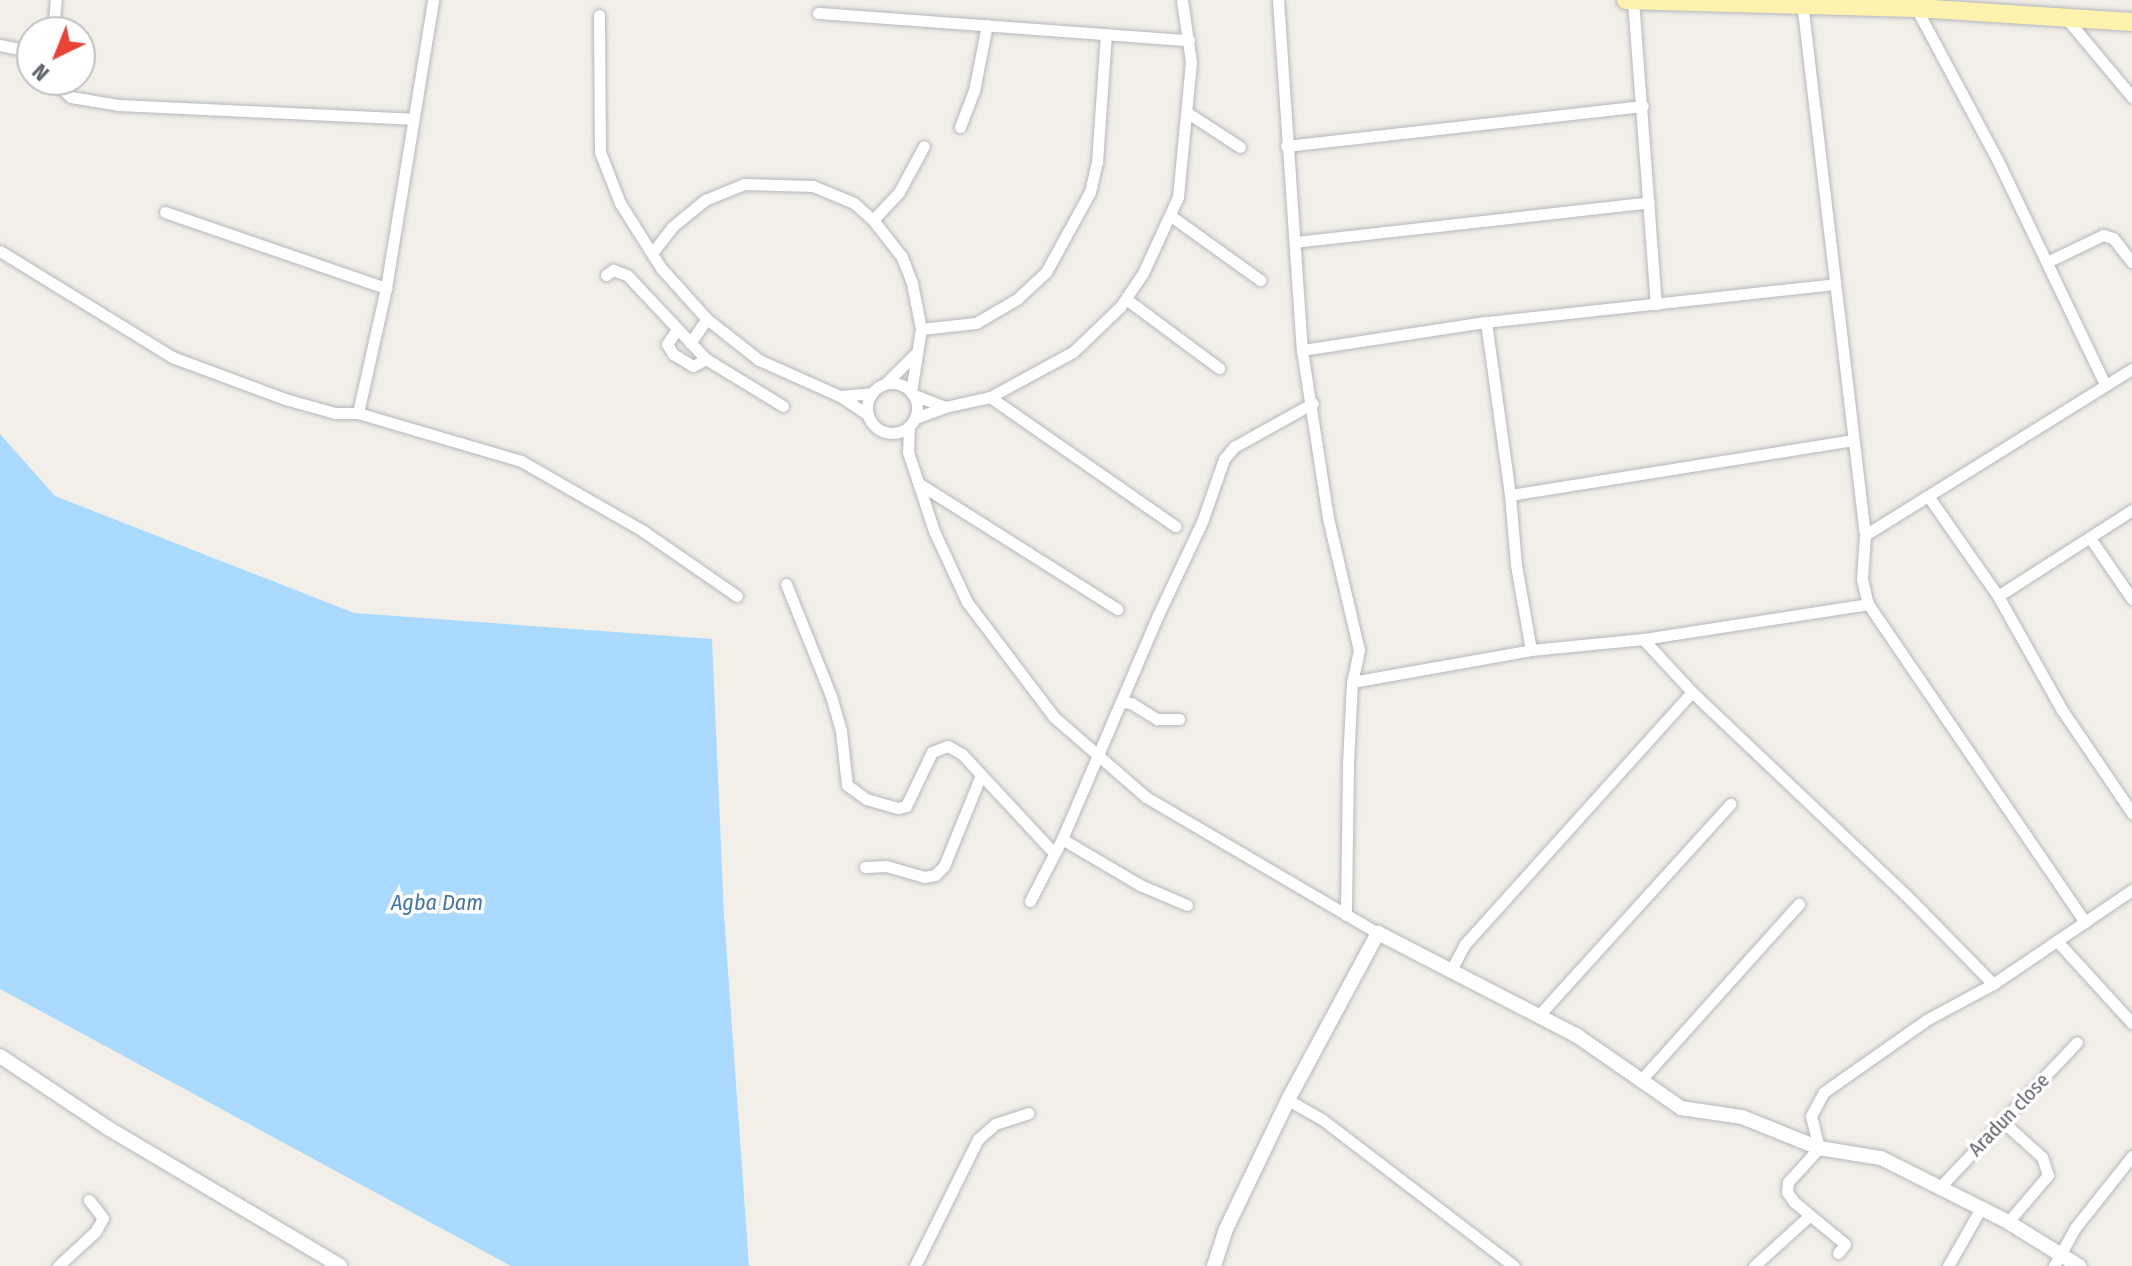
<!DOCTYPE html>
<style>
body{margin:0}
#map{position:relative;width:2132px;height:1266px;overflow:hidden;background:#f1efe8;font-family:"Fira Sans Condensed",sans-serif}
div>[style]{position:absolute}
.water>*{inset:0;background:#aadaff}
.roads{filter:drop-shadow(0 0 2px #b5b8bc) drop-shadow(0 0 2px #b5b8bc)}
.minor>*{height:11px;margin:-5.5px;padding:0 5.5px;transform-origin:5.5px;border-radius:5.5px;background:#fff}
.minor>.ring{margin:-5.5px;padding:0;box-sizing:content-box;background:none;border:11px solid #fff;border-radius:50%}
.tertiary>*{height:14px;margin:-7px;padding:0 7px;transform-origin:7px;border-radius:7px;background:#fff}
.primary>*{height:18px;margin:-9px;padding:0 9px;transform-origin:9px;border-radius:9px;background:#fff2af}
span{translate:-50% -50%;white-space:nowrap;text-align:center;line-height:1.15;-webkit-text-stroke:7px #fff;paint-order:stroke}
.street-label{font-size:20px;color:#5f6368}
.water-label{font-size:22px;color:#4174aa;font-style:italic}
.north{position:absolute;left:16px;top:16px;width:80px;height:80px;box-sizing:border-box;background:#fff;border:2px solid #bfc1c3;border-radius:50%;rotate:223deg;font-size:22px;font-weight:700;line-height:32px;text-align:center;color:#5f6368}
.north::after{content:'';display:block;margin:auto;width:28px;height:36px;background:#ea4335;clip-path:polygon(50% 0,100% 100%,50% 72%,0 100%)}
</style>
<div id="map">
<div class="water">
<i style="clip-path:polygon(0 434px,55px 496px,354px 613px,712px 639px,724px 915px,749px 1266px,511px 1266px,0 989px)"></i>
</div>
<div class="roads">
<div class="minor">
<i style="left:1278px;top:0;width:351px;rotate:86.1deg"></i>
<i style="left:1302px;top:350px;width:170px;rotate:81.2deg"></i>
<i style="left:1328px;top:518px;width:136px;rotate:76.8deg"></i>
<i style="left:1359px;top:650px;width:33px;rotate:102deg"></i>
<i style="left:1352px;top:682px;width:83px;rotate:92.8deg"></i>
<i style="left:1348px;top:765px;width:150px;rotate:90.8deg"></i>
<i style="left:1633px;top:0;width:305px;rotate:85.7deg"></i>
<i style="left:1802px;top:2px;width:537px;rotate:83.26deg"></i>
<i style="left:1865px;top:535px;width:44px;rotate:93.9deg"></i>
<i style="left:1862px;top:579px;width:26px;rotate:77deg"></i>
<i style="left:1868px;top:604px;width:385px;rotate:55.7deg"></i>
<i style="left:1916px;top:8px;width:171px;rotate:61.8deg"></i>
<i style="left:1997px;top:159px;width:250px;rotate:64.4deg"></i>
<i style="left:818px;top:13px;width:372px;rotate:4.2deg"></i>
<i style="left:599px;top:15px;width:137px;rotate:89.6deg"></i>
<i style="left:600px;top:152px;width:55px;rotate:68.6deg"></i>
<i style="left:620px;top:203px;width:77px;rotate:57.8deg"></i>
<i style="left:661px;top:268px;width:69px;rotate:48deg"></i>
<i style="left:707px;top:319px;width:66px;rotate:38.3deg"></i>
<i style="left:759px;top:360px;width:89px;rotate:24deg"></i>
<i style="left:840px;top:396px;width:34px;rotate:34deg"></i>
<i style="left:2066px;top:18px;width:103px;rotate:50.1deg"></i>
<i style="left:53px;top:32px;width:32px;rotate:-85deg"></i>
<i style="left:0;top:45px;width:33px;rotate:12deg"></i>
<i style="left:52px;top:80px;width:25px;rotate:42deg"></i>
<i style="left:71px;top:97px;width:49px;rotate:9.5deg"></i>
<i style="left:119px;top:105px;width:293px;rotate:2.7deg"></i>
<i style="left:1188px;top:113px;width:62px;rotate:33.2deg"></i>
<i style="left:960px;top:127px;width:39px;rotate:-69deg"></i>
<i style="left:974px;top:91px;width:67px;rotate:-78.9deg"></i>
<i style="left:1286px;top:146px;width:359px;rotate:-6.4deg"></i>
<i style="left:165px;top:212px;width:234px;rotate:19deg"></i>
<i style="left:1171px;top:216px;width:110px;rotate:35.7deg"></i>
<i style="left:873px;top:220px;width:38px;rotate:-47deg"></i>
<i style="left:899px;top:192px;width:52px;rotate:-61.5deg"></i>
<i style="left:1295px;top:242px;width:356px;rotate:-6.4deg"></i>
<i style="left:0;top:251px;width:202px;rotate:31.6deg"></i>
<i style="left:172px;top:357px;width:121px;rotate:20.4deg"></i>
<i style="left:285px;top:399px;width:52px;rotate:15.6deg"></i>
<i style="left:335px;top:413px;width:23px"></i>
<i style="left:358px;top:413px;width:170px;rotate:16.4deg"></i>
<i style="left:521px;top:461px;width:141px;rotate:29.8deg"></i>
<i style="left:643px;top:531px;width:114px;rotate:34.7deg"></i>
<i style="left:652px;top:253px;width:33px;rotate:-52deg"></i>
<i style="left:672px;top:227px;width:43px;rotate:-39.3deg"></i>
<i style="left:705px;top:200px;width:42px;rotate:-22.3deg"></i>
<i style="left:744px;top:184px;width:69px;rotate:1.7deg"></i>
<i style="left:813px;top:186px;width:44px;rotate:22.5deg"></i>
<i style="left:854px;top:203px;width:25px;rotate:42deg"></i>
<i style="left:873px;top:220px;width:47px;rotate:51.9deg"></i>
<i style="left:902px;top:257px;width:28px;rotate:69deg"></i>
<i style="left:912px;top:283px;width:47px;rotate:78.9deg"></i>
<i style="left:921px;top:329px;width:64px;rotate:99deg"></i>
<i style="left:2047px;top:262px;width:62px;rotate:-25.7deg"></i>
<i style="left:2103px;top:235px;width:10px;rotate:17deg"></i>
<i style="left:2113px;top:238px;width:31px;rotate:52deg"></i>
<i style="left:606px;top:275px;width:9px;rotate:-36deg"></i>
<i style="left:613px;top:270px;width:15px;rotate:20deg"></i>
<i style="left:627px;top:275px;width:115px;rotate:46.8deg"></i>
<i style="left:706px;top:359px;width:90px;rotate:31.4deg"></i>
<i style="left:1126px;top:299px;width:116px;rotate:36.6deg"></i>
<i style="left:1486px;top:322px;width:175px;rotate:82.1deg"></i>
<i style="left:1510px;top:495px;width:70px;rotate:85.1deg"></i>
<i style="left:1516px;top:565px;width:86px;rotate:80deg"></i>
<i style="left:921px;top:329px;width:55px;rotate:-6.2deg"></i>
<i style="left:976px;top:323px;width:48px;rotate:-30.3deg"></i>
<i style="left:1017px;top:299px;width:40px;rotate:-43deg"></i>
<i style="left:1046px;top:272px;width:91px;rotate:-61.2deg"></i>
<i style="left:1090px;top:192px;width:31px;rotate:-77deg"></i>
<i style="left:1097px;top:162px;width:128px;rotate:-86deg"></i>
<i style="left:676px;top:331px;width:16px;rotate:125deg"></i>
<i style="left:667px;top:344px;width:12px;rotate:59deg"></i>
<i style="left:673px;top:354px;width:23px;rotate:31deg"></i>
<i style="left:693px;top:366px;width:15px;rotate:-28deg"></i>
<i style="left:690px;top:343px;width:29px;rotate:-55deg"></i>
<i style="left:1302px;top:350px;width:186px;rotate:-8.7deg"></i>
<i style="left:1486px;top:322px;width:350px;rotate:-6.2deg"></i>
<i style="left:886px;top:383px;width:40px;rotate:-45deg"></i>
<i class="ring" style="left:867px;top:383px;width:39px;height:39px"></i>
<i style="left:914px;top:395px;width:33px;rotate:21deg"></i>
<i style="left:840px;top:396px;width:32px;rotate:-5deg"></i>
<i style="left:990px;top:397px;width:226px;rotate:34.9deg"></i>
<i style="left:358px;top:413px;width:128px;rotate:-77.4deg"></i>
<i style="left:386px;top:288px;width:292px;rotate:-80.7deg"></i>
<i style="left:915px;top:418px;width:32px;rotate:-20deg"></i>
<i style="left:945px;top:407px;width:46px;rotate:-12.5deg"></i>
<i style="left:990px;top:397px;width:94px;rotate:-28.5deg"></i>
<i style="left:1073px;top:352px;width:65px;rotate:-43.8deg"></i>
<i style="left:1120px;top:307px;width:41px;rotate:-55.9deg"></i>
<i style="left:1143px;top:273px;width:84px;rotate:-65.3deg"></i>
<i style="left:1178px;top:197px;width:136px;rotate:-84.5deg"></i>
<i style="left:1191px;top:62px;width:63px;rotate:-98.3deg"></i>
<i style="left:909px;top:426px;width:26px;rotate:92deg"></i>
<i style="left:908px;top:452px;width:83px;rotate:71.8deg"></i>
<i style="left:934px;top:531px;width:78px;rotate:65.1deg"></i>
<i style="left:967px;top:602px;width:144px;rotate:52.9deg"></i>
<i style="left:1054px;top:717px;width:122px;rotate:41deg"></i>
<i style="left:1146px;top:797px;width:269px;rotate:30.4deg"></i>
<i style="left:918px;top:483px;width:236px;rotate:32.3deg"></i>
<i style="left:1510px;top:495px;width:347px;rotate:-9.1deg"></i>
<i style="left:1928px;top:496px;width:122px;rotate:55deg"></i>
<i style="left:1998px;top:596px;width:131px;rotate:60.7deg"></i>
<i style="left:2062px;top:710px;width:125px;rotate:55.8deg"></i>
<i style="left:1865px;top:535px;width:314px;rotate:-31.9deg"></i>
<i style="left:2090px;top:538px;width:74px;rotate:55.5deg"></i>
<i style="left:786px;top:584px;width:121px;rotate:68.1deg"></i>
<i style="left:831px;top:696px;width:36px;rotate:74deg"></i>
<i style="left:841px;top:731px;width:54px;rotate:83.7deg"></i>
<i style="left:847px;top:785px;width:24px;rotate:36deg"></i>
<i style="left:866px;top:799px;width:33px;rotate:16deg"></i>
<i style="left:898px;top:808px;width:8px;rotate:-14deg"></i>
<i style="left:906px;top:806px;width:60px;rotate:-64.3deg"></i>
<i style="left:932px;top:752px;width:17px;rotate:-21deg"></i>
<i style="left:948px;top:746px;width:16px;rotate:30deg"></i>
<i style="left:962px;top:754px;width:135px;rotate:47.1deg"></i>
<i style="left:1998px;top:596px;width:159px;rotate:-32.7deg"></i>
<i style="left:1643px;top:639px;width:72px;rotate:47.2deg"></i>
<i style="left:1692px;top:692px;width:294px;rotate:43.5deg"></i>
<i style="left:1905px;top:894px;width:126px;rotate:45.6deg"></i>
<i style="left:1352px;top:682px;width:182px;rotate:-10.1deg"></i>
<i style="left:1531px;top:650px;width:113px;rotate:-5.6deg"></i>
<i style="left:1643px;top:639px;width:228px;rotate:-8.8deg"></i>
<i style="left:1121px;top:702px;width:10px;rotate:6deg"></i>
<i style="left:1131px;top:703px;width:31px;rotate:32deg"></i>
<i style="left:1157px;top:719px;width:22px"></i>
<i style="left:1062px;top:839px;width:91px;rotate:30.5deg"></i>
<i style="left:1140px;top:885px;width:51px;rotate:23.1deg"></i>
<i style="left:865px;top:867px;width:21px;rotate:-3deg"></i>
<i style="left:886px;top:866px;width:40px;rotate:16deg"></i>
<i style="left:924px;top:877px;width:11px;rotate:-10deg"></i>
<i style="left:935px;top:875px;width:13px;rotate:-45deg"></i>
<i style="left:944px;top:866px;width:98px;rotate:-67.9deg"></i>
<i style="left:1030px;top:901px;width:70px;rotate:-62.7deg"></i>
<i style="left:1062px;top:839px;width:244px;rotate:-66.8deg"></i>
<i style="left:1158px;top:615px;width:103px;rotate:-64.7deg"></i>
<i style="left:1202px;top:522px;width:67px;rotate:-70.8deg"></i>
<i style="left:1224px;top:459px;width:16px;rotate:-50deg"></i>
<i style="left:1234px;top:447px;width:90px;rotate:-29.1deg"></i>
<i style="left:2057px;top:941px;width:111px;rotate:47.6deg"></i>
<i style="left:1450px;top:972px;width:32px;rotate:-62deg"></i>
<i style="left:1465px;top:944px;width:339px;rotate:-48deg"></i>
<i style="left:1539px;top:1015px;width:285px;rotate:-47.8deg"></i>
<i style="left:1640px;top:1081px;width:238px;rotate:-48.1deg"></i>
<i style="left:1288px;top:1100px;width:40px;rotate:29.7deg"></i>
<i style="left:1323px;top:1120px;width:240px;rotate:37.4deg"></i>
<i style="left:2003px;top:1122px;width:52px;rotate:41.9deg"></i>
<i style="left:2042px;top:1157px;width:19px;rotate:72deg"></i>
<i style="left:2048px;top:1175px;width:62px;rotate:130.4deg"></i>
<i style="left:1940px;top:1187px;width:199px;rotate:-46.6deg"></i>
<i style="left:1838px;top:1253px;width:11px;rotate:-52deg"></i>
<i style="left:1845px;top:1244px;width:66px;rotate:-140.5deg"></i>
<i style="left:1794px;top:1202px;width:12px;rotate:-125deg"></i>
<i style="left:1787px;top:1192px;width:10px;rotate:-84deg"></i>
<i style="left:1788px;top:1182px;width:46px;rotate:-47.6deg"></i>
<i style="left:1819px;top:1148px;width:33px;rotate:-104deg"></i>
<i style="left:1811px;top:1116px;width:27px;rotate:-62deg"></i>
<i style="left:1824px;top:1092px;width:127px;rotate:-35.1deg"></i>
<i style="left:1928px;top:1019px;width:74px;rotate:-28.3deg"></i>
<i style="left:1993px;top:984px;width:168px;rotate:-34.1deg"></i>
<i style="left:58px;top:1266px;width:50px;rotate:-42.6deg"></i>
<i style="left:95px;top:1232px;width:16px;rotate:-60deg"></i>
<i style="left:103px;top:1218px;width:23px;rotate:-128deg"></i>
<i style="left:915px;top:1266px;width:142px;rotate:-63.6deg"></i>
<i style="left:978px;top:1139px;width:23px;rotate:-41deg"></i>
<i style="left:995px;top:1124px;width:35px;rotate:-18deg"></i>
<i style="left:1754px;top:1266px;width:74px;rotate:-42.3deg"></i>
<i style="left:1948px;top:1266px;width:67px;rotate:-60.4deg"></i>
<i style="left:2054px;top:1266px;width:43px;rotate:-61.1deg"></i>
<i style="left:2075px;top:1228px;width:92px;rotate:-51.6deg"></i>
</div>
<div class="tertiary">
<i style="left:0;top:1056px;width:130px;rotate:33.7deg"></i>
<i style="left:108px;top:1128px;width:270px;rotate:30.7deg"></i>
<i style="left:1214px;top:1266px;width:39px;rotate:-72deg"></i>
<i style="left:1226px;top:1229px;width:143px;rotate:-64.3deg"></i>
<i style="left:1288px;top:1100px;width:190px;rotate:-61.7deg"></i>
<i style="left:1378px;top:933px;width:223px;rotate:27.3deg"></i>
<i style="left:1576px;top:1035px;width:128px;rotate:34.8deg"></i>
<i style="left:1681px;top:1108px;width:62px;rotate:8.4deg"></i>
<i style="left:1742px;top:1117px;width:83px;rotate:21.9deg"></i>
<i style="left:1819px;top:1148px;width:63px;rotate:9.2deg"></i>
<i style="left:1881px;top:1158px;width:142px;rotate:26.7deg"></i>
<i style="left:2008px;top:1222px;width:84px;rotate:31.8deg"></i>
</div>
<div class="primary">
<i style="left:1626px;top:0;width:290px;rotate:1.6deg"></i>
<i style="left:1916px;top:8px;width:216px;rotate:3.7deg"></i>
</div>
</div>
<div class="street-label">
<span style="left:2009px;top:1115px;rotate:-46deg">Aradun close</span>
</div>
<div class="water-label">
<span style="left:437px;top:903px">Agba Dam</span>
</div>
<div class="north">N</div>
</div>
